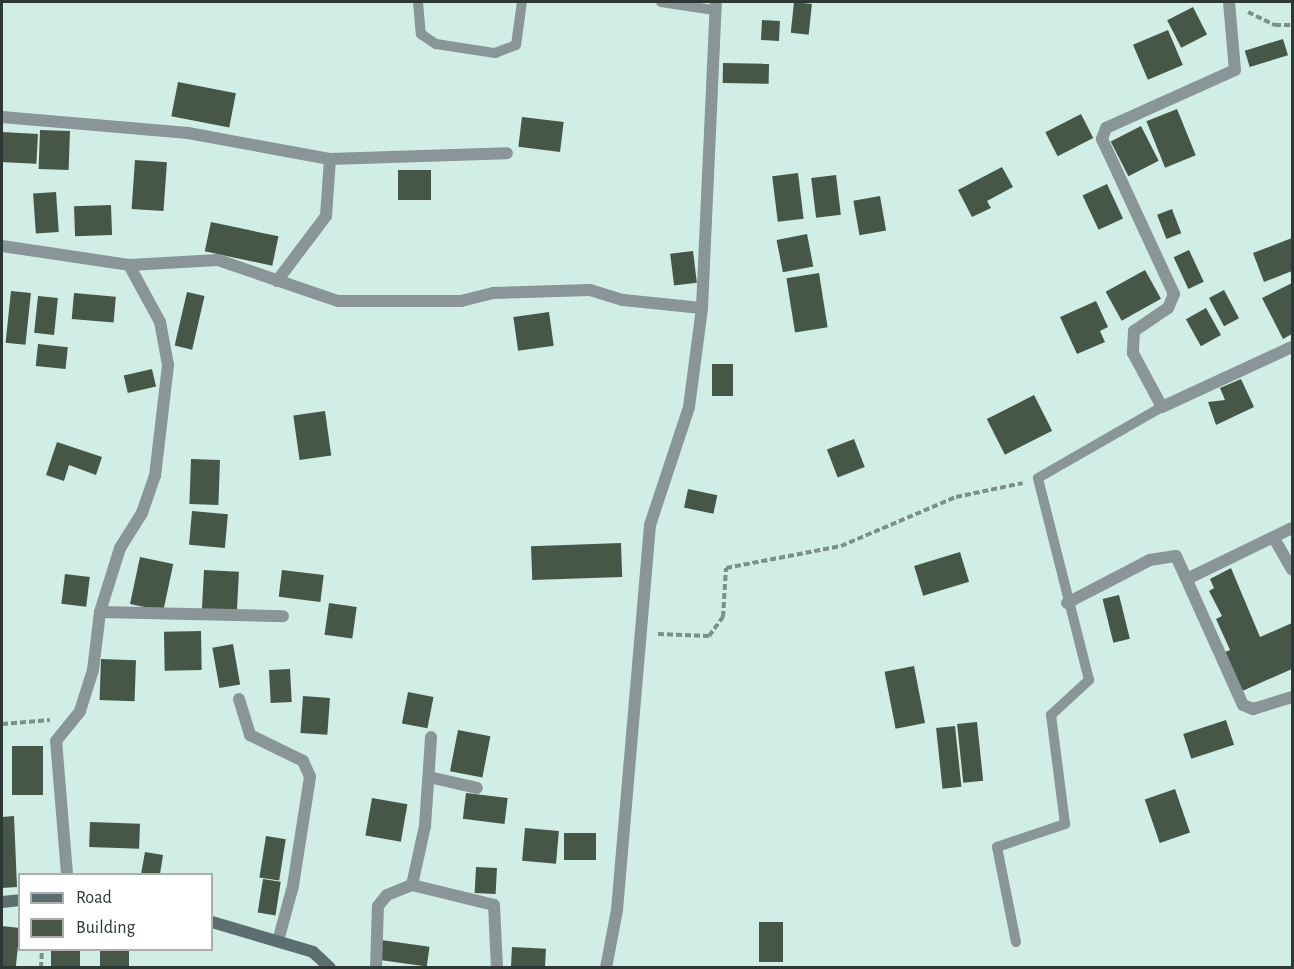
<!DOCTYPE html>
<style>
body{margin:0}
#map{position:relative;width:1294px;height:969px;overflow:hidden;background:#d1eee6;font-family:"Alegreya Sans",sans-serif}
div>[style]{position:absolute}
.building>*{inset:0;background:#465748;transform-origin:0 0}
.path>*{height:4px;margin-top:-2px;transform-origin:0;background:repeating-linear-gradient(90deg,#7c8f8a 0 6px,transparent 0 9px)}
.lane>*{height:10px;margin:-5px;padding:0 5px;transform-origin:5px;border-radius:5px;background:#899597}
.street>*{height:12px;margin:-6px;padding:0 6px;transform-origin:6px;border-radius:6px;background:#899597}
.secondary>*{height:12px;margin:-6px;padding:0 6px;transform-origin:6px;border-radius:6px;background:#5d6e70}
span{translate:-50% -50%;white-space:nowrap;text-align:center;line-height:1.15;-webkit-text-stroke:6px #fff;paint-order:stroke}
.frame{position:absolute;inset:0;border:3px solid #2d3835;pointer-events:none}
.legend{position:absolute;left:18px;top:873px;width:195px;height:78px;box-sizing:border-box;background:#fff;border:2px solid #abafae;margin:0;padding:8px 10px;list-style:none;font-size:18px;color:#2d3835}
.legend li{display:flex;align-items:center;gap:12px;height:30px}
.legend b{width:30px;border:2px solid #abafae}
</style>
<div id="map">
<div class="building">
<i style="left:794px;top:2px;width:18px;height:31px;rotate:6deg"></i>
<i style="left:1193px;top:7px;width:31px;height:29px;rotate:63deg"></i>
<i style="left:762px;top:20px;width:18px;height:20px;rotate:3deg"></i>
<i style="left:1168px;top:30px;width:38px;height:38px;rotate:67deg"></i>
<i style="left:1283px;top:39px;width:17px;height:40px;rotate:73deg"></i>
<i style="left:723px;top:63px;width:46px;height:20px;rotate:1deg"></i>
<i style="left:178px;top:82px;width:59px;height:35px;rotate:11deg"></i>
<i style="left:1177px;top:109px;width:50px;height:33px;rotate:68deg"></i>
<i style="left:1081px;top:114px;width:27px;height:40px;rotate:63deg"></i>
<i style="left:522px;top:117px;width:42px;height:30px;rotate:7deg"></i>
<i style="left:1141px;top:126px;width:39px;height:34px;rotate:63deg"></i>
<i style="left:40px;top:130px;width:30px;height:39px;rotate:2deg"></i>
<i style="left:2px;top:132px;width:36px;height:30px;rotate:3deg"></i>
<i style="left:135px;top:160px;width:32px;height:49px;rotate:4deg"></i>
<i style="clip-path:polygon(1002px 167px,1013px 187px,987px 201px,991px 208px,972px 217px,958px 190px)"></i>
<i style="left:398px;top:170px;width:33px;height:30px"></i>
<i style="left:798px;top:173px;width:46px;height:26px;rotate:83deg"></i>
<i style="left:836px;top:175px;width:40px;height:25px;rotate:83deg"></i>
<i style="left:1107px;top:184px;width:38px;height:27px;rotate:65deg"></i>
<i style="left:56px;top:192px;width:40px;height:23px;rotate:86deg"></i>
<i style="left:880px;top:196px;width:35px;height:27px;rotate:80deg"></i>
<i style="left:111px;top:205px;width:30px;height:37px;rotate:88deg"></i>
<i style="left:1172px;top:209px;width:26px;height:16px;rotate:69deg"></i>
<i style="left:211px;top:222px;width:69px;height:30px;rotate:12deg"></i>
<i style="left:807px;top:234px;width:33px;height:31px;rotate:79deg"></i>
<i style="clip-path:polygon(1292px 238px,1292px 271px,1264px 282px,1253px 253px)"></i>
<i style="left:1189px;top:250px;width:35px;height:17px;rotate:65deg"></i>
<i style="left:693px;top:251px;width:32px;height:23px;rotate:83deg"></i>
<i style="left:1145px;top:270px;width:33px;height:45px;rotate:61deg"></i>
<i style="left:819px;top:273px;width:55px;height:33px;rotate:81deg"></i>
<i style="clip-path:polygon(1292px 283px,1292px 334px,1283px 339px,1262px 298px)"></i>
<i style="left:1224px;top:290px;width:32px;height:17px;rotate:62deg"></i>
<i style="left:11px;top:291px;width:20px;height:52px;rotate:6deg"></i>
<i style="left:187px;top:292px;width:18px;height:55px;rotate:13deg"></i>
<i style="left:74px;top:293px;width:42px;height:26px;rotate:5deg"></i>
<i style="left:38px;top:296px;width:20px;height:37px;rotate:6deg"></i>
<i style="clip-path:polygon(1096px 301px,1108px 327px,1100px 331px,1105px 342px,1077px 354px,1060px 317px)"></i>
<i style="left:1206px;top:308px;width:31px;height:23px;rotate:61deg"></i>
<i style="left:549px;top:312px;width:34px;height:36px;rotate:82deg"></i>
<i style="left:38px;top:344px;width:30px;height:22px;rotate:6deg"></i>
<i style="left:712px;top:364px;width:21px;height:32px"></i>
<i style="left:152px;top:369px;width:18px;height:29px;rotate:77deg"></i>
<i style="clip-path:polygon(1241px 379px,1254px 407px,1216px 425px,1208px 402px,1225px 400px,1220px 388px)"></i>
<i style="left:1034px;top:395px;width:40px;height:53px;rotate:63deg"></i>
<i style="left:325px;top:411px;width:45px;height:32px;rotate:82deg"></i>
<i style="left:854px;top:439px;width:30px;height:29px;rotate:69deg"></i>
<i style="clip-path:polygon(57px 442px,102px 457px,96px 475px,69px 465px,64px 481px,46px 475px)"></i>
<i style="left:191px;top:459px;width:29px;height:45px;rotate:2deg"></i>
<i style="left:688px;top:489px;width:30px;height:19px;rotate:12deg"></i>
<i style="left:192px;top:511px;width:36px;height:34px;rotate:5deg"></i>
<i style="left:621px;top:543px;width:34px;height:90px;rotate:88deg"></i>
<i style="left:960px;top:552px;width:31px;height:48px;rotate:73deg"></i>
<i style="left:140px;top:557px;width:34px;height:48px;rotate:12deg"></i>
<i style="clip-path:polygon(1231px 568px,1260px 637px,1292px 623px,1292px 669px,1240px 692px,1223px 653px,1230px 650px,1216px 619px,1222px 616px,1209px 591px,1214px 588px,1210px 579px)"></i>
<i style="left:204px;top:570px;width:35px;height:41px;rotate:3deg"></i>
<i style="left:282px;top:570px;width:42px;height:27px;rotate:7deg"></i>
<i style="left:65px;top:574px;width:25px;height:30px;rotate:7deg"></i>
<i style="left:1119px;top:595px;width:45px;height:17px;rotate:76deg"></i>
<i style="left:329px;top:603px;width:28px;height:32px;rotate:8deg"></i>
<i style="left:201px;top:631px;width:39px;height:37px;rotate:89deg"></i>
<i style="left:233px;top:644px;width:41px;height:21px;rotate:80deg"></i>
<i style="left:101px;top:659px;width:35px;height:41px;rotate:2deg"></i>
<i style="left:914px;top:666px;width:58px;height:30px;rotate:79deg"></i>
<i style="left:290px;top:669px;width:33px;height:21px;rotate:87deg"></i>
<i style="left:408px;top:692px;width:26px;height:32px;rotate:11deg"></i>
<i style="left:303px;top:696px;width:27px;height:37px;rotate:4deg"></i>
<i style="left:1226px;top:720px;width:26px;height:45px;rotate:72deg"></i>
<i style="left:977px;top:722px;width:59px;height:20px;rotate:84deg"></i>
<i style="left:955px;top:726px;width:61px;height:19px;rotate:84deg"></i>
<i style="left:458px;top:730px;width:33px;height:42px;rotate:11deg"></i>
<i style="left:12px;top:746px;width:31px;height:49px"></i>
<i style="left:1175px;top:789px;width:46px;height:32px;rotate:71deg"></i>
<i style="left:466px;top:793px;width:42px;height:26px;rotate:7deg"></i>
<i style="left:372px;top:798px;width:36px;height:38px;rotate:10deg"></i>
<i style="clip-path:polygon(14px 816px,17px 887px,2px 888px,2px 817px)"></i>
<i style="left:90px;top:822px;width:50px;height:25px;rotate:2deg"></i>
<i style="left:525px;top:828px;width:34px;height:33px;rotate:5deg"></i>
<i style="left:564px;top:833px;width:32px;height:27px"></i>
<i style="left:266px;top:836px;width:20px;height:42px;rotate:9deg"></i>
<i style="clip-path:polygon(145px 852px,163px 855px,160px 874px,141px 874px)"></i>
<i style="left:476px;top:867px;width:21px;height:26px;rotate:3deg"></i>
<i style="left:263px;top:879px;width:18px;height:34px;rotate:9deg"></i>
<i style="left:759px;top:922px;width:24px;height:40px"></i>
<i style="left:2px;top:926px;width:18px;height:42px;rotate:6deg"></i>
<i style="left:381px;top:940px;width:49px;height:20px;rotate:8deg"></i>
<i style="left:512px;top:947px;width:34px;height:21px;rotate:3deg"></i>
<i style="left:51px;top:950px;width:29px;height:18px"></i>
<i style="left:100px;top:950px;width:29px;height:18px"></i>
</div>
<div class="path">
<i style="left:1248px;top:12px;width:30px;rotate:26deg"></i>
<i style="left:1275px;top:25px;width:17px"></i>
<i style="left:658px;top:634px;width:51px;rotate:2.2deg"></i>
<i style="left:709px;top:636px;width:24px;rotate:-54deg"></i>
<i style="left:723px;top:617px;width:49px;rotate:-86.5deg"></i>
<i style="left:726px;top:568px;width:117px;rotate:-10.8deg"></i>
<i style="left:841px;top:546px;width:125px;rotate:-23.1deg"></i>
<i style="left:956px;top:497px;width:68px;rotate:-11.8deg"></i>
<i style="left:2px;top:724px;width:48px;rotate:-4.8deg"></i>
<i style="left:41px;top:968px;width:18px;rotate:-87deg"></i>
</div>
<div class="lane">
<i style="left:418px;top:2px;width:32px;rotate:85deg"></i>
<i style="left:421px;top:34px;width:18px;rotate:34deg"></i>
<i style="left:436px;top:44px;width:60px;rotate:8.7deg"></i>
<i style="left:495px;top:53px;width:22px;rotate:-21deg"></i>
<i style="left:516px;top:45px;width:43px;rotate:-82.1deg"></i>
<i style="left:661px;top:2px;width:54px;rotate:8.6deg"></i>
<i style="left:1016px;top:942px;width:97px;rotate:-101.3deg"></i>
<i style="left:997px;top:847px;width:72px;rotate:-18.7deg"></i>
<i style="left:1065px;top:824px;width:110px;rotate:-97.3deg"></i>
<i style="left:1051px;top:715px;width:52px;rotate:-42.6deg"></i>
<i style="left:1089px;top:680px;width:208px;rotate:-104.2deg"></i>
<i style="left:1038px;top:478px;width:143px;rotate:-29.8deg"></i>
</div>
<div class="street">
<i style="left:1229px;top:2px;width:68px;rotate:85deg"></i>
<i style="left:1235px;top:70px;width:141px;rotate:155.8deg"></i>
<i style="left:1106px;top:128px;width:12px;rotate:110deg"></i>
<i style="left:1102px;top:139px;width:171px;rotate:65.1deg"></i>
<i style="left:1174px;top:294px;width:15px;rotate:113deg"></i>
<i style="left:1168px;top:308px;width:41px;rotate:145.9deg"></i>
<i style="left:1134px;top:331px;width:22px;rotate:93deg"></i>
<i style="left:1133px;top:353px;width:61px;rotate:61.8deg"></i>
<i style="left:1162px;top:407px;width:143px;rotate:-24.8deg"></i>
<i style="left:2px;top:117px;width:187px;rotate:4.9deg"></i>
<i style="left:188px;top:133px;width:144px;rotate:10.4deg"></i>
<i style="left:2px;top:246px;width:128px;rotate:8.5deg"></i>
<i style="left:129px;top:265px;width:89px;rotate:-3.2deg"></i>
<i style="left:218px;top:260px;width:127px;rotate:18.9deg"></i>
<i style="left:338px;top:301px;width:123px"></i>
<i style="left:461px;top:301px;width:34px;rotate:-14deg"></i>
<i style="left:494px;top:293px;width:96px;rotate:-1.8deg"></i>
<i style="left:590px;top:290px;width:34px;rotate:17deg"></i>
<i style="left:623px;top:300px;width:79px;rotate:5.8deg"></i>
<i style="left:277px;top:281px;width:81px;rotate:-53deg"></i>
<i style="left:326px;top:216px;width:57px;rotate:-86deg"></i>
<i style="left:330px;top:159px;width:177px;rotate:-1.9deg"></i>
<i style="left:1275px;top:540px;width:34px;rotate:60deg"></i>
<i style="left:1189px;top:578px;width:114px;rotate:-25.9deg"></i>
<i style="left:1067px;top:603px;width:93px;rotate:-27.4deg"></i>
<i style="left:1150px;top:560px;width:26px;rotate:-9deg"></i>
<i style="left:1176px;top:556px;width:163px;rotate:65.8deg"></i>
<i style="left:1243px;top:705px;width:11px;rotate:22deg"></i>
<i style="left:1253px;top:709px;width:41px;rotate:-17.1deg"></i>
<i style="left:100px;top:612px;width:183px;rotate:1.3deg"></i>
<i style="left:239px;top:699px;width:38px;rotate:73deg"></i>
<i style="left:250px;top:735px;width:59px;rotate:26.1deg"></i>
<i style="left:303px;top:761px;width:17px;rotate:66deg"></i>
<i style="left:310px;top:777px;width:110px;rotate:98.9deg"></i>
<i style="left:293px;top:886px;width:57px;rotate:105.3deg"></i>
<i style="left:429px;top:777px;width:49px;rotate:12.9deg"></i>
<i style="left:67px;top:874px;width:133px;rotate:-94.7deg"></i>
<i style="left:56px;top:741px;width:38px;rotate:-51deg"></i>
<i style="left:80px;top:711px;width:43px;rotate:-72.4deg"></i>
<i style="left:93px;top:670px;width:58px;rotate:-83.1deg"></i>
<i style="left:100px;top:612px;width:67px;rotate:-72.6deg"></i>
<i style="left:120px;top:548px;width:41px;rotate:-57.8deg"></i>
<i style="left:142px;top:513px;width:39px;rotate:-71deg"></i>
<i style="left:155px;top:476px;width:112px;rotate:-83.3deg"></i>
<i style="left:168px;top:365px;width:44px;rotate:-100.5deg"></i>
<i style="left:160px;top:322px;width:65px;rotate:-118.5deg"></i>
<i style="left:412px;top:885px;width:84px;rotate:13.7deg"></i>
<i style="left:494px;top:905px;width:63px;rotate:87.3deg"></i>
<i style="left:376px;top:968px;width:62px;rotate:-88.2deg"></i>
<i style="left:378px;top:906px;width:14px;rotate:-51deg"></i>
<i style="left:387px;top:895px;width:27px;rotate:-22deg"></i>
<i style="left:412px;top:885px;width:60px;rotate:-77.6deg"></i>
<i style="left:425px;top:826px;width:89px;rotate:-86.1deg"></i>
<i style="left:606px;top:968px;width:59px;rotate:-79.3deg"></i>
<i style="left:617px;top:910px;width:386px;rotate:-85.1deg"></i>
<i style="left:650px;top:525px;width:124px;rotate:-71.7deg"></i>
<i style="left:689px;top:407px;width:100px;rotate:-82.5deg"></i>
<i style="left:702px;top:308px;width:306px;rotate:-87.4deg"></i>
</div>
<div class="secondary">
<i style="left:2px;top:902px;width:18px;rotate:-6deg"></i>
<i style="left:212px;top:922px;width:105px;rotate:16.5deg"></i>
<i style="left:313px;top:952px;width:23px;rotate:43deg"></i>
</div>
<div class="frame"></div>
<ul class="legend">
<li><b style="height:8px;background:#5d6e70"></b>Road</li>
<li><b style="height:16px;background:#465748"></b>Building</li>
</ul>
</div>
